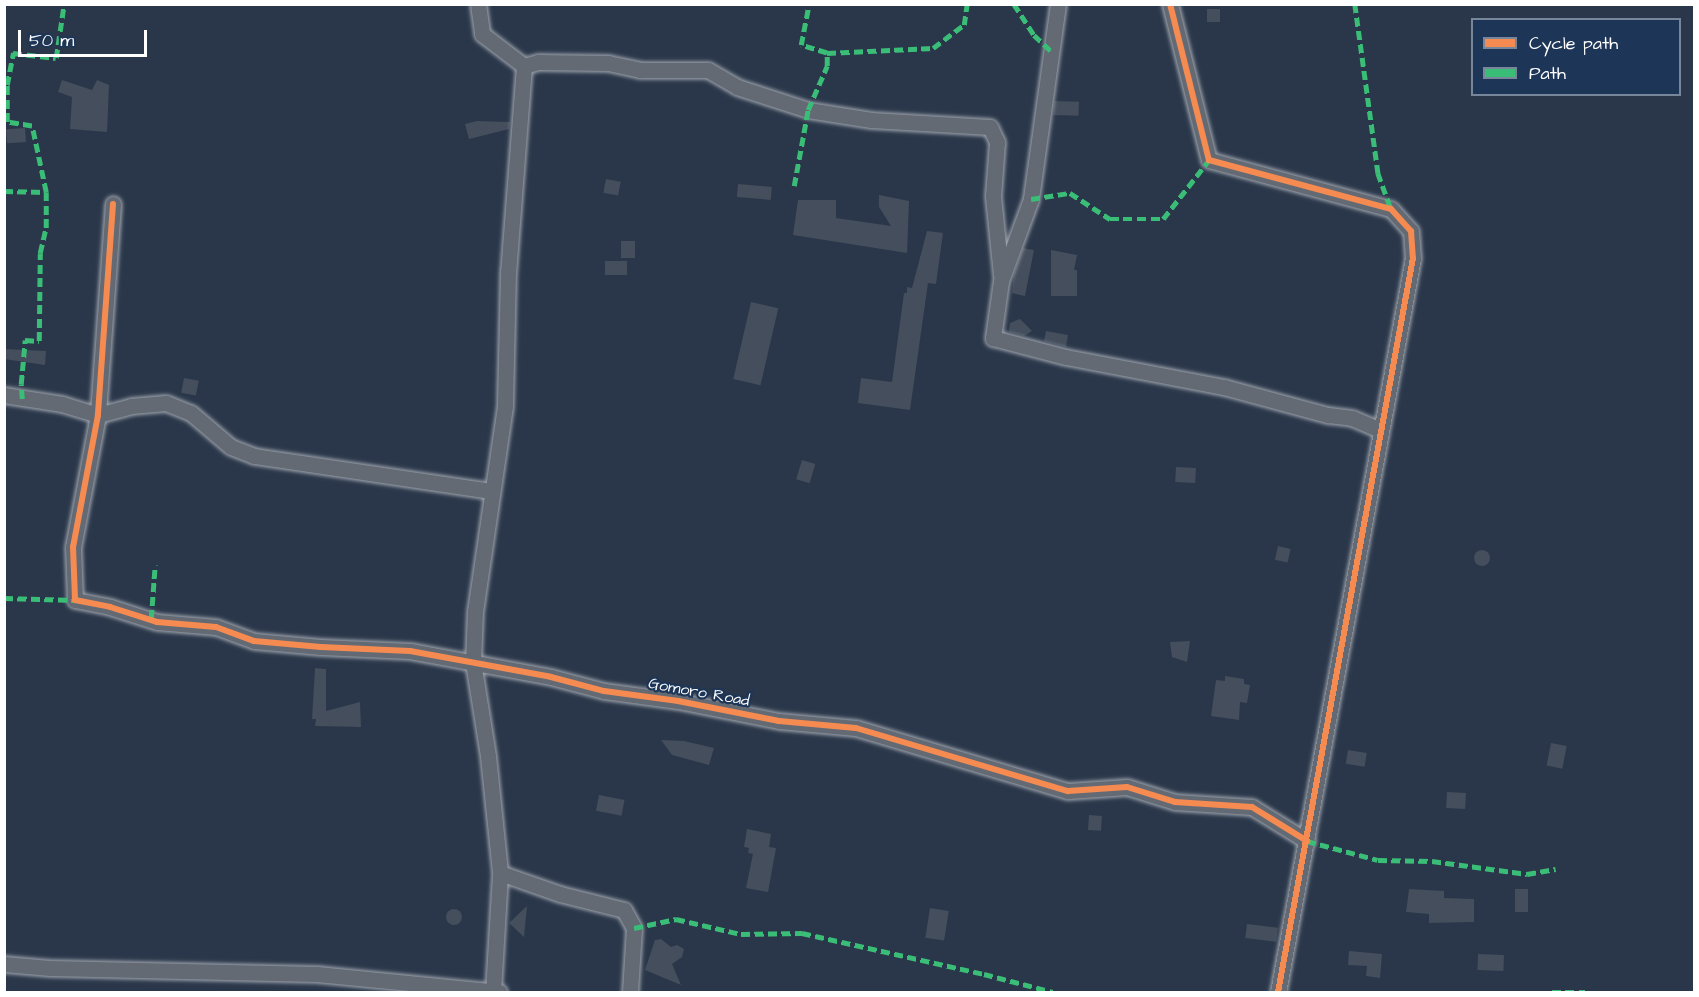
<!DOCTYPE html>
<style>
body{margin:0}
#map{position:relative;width:1699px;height:997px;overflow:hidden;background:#2a374a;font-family:"Architects Daughter",sans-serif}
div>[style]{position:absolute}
.building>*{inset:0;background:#444e5c;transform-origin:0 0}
.round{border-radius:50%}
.roads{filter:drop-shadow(0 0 2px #9fa5ae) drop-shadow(0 0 2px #9fa5ae)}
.minor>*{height:15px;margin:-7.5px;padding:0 7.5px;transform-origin:7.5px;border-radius:7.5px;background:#636a74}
.quiet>*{height:4.5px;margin-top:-2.25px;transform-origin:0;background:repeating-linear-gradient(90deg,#3abd76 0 9px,transparent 0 13.5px)}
.cycleway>*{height:6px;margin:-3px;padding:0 3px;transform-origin:3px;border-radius:3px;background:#f68b52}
span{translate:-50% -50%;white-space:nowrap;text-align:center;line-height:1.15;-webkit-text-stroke:4.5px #1d3557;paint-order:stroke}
.street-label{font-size:16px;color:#fff}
.frame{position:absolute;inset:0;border:6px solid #fff;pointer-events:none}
.legend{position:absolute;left:1471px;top:18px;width:210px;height:78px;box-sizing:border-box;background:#1d3557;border:2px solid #77869a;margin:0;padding:8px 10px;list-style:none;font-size:18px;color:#fff}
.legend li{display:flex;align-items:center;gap:12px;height:30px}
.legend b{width:30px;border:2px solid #77869a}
.scale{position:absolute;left:18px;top:30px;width:129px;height:27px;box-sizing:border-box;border:3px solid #fff;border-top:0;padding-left:8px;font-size:18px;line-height:21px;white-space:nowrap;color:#fff;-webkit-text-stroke:4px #1d3557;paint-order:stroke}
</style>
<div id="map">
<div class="building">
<i style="left:1207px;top:9px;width:13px;height:13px"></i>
<i style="clip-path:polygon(62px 80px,92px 90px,97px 80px,109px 85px,107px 132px,70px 129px,72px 97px,58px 92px)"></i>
<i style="left:1054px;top:101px;width:25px;height:14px;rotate:2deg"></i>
<i style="clip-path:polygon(477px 121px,510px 122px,509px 129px,469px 139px,465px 124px)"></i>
<i style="left:25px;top:128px;width:14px;height:19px;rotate:86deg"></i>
<i style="left:606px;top:179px;width:15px;height:14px;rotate:11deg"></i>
<i style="left:738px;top:184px;width:34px;height:13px;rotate:5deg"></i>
<i style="clip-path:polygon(879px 195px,909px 201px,907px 253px,793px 235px,798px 200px,836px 200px,836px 218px,891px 226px,879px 207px)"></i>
<i style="clip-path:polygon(927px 231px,943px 233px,936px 284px,928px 283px,910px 410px,858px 403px,861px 378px,892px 382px,904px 293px,907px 293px,907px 287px,912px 288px)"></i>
<i style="left:621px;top:241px;width:14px;height:17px"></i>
<i style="clip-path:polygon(1023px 248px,1034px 250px,1025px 296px,1012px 293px,1014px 274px)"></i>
<i style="clip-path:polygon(1051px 250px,1077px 255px,1074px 270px,1077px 270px,1077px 296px,1051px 296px)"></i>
<i style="left:605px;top:261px;width:22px;height:14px"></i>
<i style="left:751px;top:302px;width:28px;height:79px;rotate:13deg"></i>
<i style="clip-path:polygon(1020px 319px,1032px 331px,1024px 336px,1009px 332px,1010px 323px)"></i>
<i style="clip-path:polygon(1046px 331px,1068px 335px,1066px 347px,1044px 341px)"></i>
<i style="clip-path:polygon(4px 349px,46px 351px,45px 365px,4px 359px)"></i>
<i style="left:184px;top:378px;width:15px;height:15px;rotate:11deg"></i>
<i style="left:802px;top:460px;width:14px;height:20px;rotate:17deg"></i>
<i style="left:1176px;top:467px;width:20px;height:15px;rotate:3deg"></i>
<i style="left:1278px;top:546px;width:13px;height:14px;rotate:13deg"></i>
<i class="round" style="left:1474px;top:550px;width:16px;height:16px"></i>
<i style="clip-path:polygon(1190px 641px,1187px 662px,1172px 657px,1170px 642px)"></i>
<i style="clip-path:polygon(315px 668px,326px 669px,326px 711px,360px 702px,361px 727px,315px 726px,316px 719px,312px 719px)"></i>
<i style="clip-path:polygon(1225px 676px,1244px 679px,1244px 684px,1250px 685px,1247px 703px,1240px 702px,1239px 720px,1211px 716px,1216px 680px,1225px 681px)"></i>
<i style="clip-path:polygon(661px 740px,684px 741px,714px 748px,709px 765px,672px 755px)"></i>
<i style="left:1551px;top:743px;width:16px;height:23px;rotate:11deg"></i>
<i style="left:1348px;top:750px;width:19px;height:14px;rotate:9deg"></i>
<i style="left:1447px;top:792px;width:19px;height:16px;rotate:3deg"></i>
<i style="left:599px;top:795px;width:26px;height:16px;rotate:11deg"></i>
<i style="left:1089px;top:815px;width:13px;height:15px;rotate:4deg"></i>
<i style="clip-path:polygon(747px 829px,771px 834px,769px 847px,776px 848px,768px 892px,746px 888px,753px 854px,748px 853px,749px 848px,744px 847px)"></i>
<i style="clip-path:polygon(1409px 889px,1444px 891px,1444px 898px,1474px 899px,1474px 922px,1429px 923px,1429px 914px,1406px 912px)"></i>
<i style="left:1515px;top:889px;width:13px;height:23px"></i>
<i style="clip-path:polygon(527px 906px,524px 937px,509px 923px)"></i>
<i style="left:930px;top:908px;width:19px;height:30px;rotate:9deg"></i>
<i class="round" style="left:446px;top:909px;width:16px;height:16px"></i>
<i style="left:1247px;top:924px;width:31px;height:14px;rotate:7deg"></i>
<i style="clip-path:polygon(661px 939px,671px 947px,677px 945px,684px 949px,682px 957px,672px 964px,681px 985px,645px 970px,655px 940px)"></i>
<i style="clip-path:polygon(1349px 951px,1382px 954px,1380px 978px,1366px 976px,1367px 966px,1348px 965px)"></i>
<i style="left:1478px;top:954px;width:26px;height:16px;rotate:2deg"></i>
</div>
<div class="roads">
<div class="minor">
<i style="left:478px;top:4px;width:30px;rotate:82deg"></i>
<i style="left:482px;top:34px;width:53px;rotate:37.3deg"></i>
<i style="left:524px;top:66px;width:207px;rotate:94.4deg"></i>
<i style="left:508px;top:272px;width:134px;rotate:91.3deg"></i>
<i style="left:505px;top:406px;width:207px;rotate:98.3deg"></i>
<i style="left:475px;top:611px;width:51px;rotate:92.2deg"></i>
<i style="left:473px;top:662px;width:95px;rotate:80.9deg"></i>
<i style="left:488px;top:756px;width:118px;rotate:84.1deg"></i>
<i style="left:500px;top:873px;width:64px;rotate:19.3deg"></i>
<i style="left:560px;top:894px;width:66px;rotate:14deg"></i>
<i style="left:624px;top:910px;width:21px;rotate:61deg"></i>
<i style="left:634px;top:928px;width:64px;rotate:93.6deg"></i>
<i style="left:1058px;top:4px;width:197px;rotate:97.9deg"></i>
<i style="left:1031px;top:199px;width:87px;rotate:110.1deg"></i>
<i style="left:1001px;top:281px;width:58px;rotate:98deg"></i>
<i style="left:993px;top:338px;width:75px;rotate:14.6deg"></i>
<i style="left:1066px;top:357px;width:161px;rotate:10.8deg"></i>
<i style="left:1224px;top:387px;width:108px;rotate:15.1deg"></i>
<i style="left:1328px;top:415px;width:24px;rotate:7deg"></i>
<i style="left:1352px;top:418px;width:30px;rotate:23deg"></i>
<i style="left:1170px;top:4px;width:161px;rotate:76deg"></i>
<i style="left:1209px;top:160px;width:188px;rotate:15.1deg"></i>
<i style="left:1391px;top:209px;width:30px;rotate:48deg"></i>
<i style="left:1411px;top:231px;width:27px;rotate:86deg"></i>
<i style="left:1413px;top:258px;width:746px;rotate:100.42deg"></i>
<i style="left:524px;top:66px;width:15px;rotate:-16deg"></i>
<i style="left:538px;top:62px;width:70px;rotate:0.8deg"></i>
<i style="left:608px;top:63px;width:33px;rotate:12deg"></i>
<i style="left:640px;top:70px;width:68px"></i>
<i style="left:708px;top:70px;width:34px;rotate:30deg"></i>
<i style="left:737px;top:87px;width:75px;rotate:17.9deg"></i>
<i style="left:808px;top:110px;width:64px;rotate:9deg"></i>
<i style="left:871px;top:120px;width:119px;rotate:3.4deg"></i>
<i style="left:990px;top:127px;width:17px;rotate:65deg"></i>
<i style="left:997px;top:142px;width:54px;rotate:94.2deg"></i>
<i style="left:993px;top:196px;width:79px;rotate:84.2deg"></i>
<i style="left:113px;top:204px;width:212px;rotate:94.1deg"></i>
<i style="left:98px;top:415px;width:134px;rotate:100.7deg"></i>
<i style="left:73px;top:547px;width:53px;rotate:87.8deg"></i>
<i style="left:75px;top:600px;width:36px;rotate:11deg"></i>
<i style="left:110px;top:607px;width:49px;rotate:17.7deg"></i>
<i style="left:157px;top:622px;width:59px;rotate:4.8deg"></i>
<i style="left:216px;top:627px;width:40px;rotate:20.2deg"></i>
<i style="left:254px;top:641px;width:67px;rotate:5.1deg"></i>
<i style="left:321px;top:647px;width:89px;rotate:2.6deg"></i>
<i style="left:410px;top:651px;width:143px;rotate:10.4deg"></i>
<i style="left:551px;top:677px;width:55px;rotate:14.8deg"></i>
<i style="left:604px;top:691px;width:75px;rotate:7.7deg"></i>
<i style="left:678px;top:701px;width:103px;rotate:11.2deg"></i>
<i style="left:779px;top:721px;width:77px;rotate:5.2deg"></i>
<i style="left:856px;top:728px;width:221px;rotate:16.6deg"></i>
<i style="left:1068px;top:791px;width:59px;rotate:-3.9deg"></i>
<i style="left:1127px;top:787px;width:50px;rotate:17.4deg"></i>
<i style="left:1175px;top:802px;width:77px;rotate:3.7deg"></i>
<i style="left:1252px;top:807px;width:65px;rotate:31.7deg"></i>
<i style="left:4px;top:395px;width:59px;rotate:8.8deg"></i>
<i style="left:62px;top:404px;width:38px;rotate:17deg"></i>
<i style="left:98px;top:415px;width:34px;rotate:-15deg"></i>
<i style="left:131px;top:406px;width:35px;rotate:-5deg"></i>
<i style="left:166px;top:403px;width:27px;rotate:22deg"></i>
<i style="left:191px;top:413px;width:52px;rotate:40.4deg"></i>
<i style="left:231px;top:447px;width:25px;rotate:21deg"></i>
<i style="left:254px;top:456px;width:239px;rotate:8.4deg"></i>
<i style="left:4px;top:964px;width:46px;rotate:5deg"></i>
<i style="left:50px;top:968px;width:267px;rotate:1.3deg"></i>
<i style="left:317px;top:974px;width:183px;rotate:5.6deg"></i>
<i style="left:493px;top:992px;width:119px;rotate:-86.6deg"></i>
</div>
</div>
<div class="quiet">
<i style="left:1014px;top:4px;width:37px;rotate:57deg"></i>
<i style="left:1034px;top:35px;width:25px;rotate:43deg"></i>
<i style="left:1355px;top:4px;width:171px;rotate:82.2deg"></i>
<i style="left:1378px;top:173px;width:38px;rotate:70deg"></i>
<i style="left:827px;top:53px;width:106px;rotate:-2.7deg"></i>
<i style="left:933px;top:48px;width:39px;rotate:-37deg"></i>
<i style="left:964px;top:25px;width:21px;rotate:-82deg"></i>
<i style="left:794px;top:186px;width:77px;rotate:-79.6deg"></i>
<i style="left:808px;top:110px;width:48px;rotate:-66.6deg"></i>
<i style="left:827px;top:66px;width:13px;rotate:-90deg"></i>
<i style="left:827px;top:53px;width:27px;rotate:-163deg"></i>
<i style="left:801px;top:45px;width:42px;rotate:-79deg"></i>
<i style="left:4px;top:191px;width:42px;rotate:1.4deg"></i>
<i style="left:1031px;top:199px;width:39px;rotate:-9deg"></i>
<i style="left:1070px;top:193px;width:48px;rotate:33deg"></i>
<i style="left:1110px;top:219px;width:53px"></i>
<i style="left:1163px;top:219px;width:75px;rotate:-52.1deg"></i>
<i style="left:22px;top:399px;width:15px;rotate:-94deg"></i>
<i style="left:21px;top:384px;width:44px;rotate:-84.8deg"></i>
<i style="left:25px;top:340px;width:14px;rotate:4deg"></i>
<i style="left:39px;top:341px;width:88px;rotate:-89.3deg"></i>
<i style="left:40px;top:253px;width:26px;rotate:-77deg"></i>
<i style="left:46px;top:228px;width:36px;rotate:-90deg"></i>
<i style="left:46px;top:192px;width:67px;rotate:-102deg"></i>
<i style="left:32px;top:126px;width:25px;rotate:-171deg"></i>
<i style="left:7px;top:122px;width:37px;rotate:-90deg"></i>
<i style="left:7px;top:85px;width:33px;rotate:-79deg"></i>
<i style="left:13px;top:53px;width:43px;rotate:6.6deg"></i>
<i style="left:56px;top:58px;width:55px;rotate:-81.6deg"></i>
<i style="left:4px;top:598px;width:71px;rotate:1.6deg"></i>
<i style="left:151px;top:619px;width:54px;rotate:-85.8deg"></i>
<i style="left:1307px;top:841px;width:73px;rotate:15deg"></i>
<i style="left:1378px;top:860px;width:54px;rotate:1.1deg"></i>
<i style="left:1432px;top:861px;width:96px;rotate:7.8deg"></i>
<i style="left:1527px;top:874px;width:29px;rotate:-10deg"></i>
<i style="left:634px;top:928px;width:43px;rotate:-12.1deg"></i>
<i style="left:676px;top:919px;width:67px;rotate:13deg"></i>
<i style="left:741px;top:934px;width:61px;rotate:-0.9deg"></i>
<i style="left:802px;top:933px;width:187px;rotate:12.7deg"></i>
<i style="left:984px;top:974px;width:71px;rotate:14.6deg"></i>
<i style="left:1552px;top:992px;width:33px"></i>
</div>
<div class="cycleway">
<i style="left:1170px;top:4px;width:161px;rotate:76deg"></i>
<i style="left:1209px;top:160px;width:188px;rotate:15.1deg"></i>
<i style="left:1391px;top:209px;width:30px;rotate:48deg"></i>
<i style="left:1411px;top:231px;width:27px;rotate:86deg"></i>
<i style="left:1413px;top:258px;width:746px;rotate:100.42deg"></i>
<i style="left:113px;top:204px;width:212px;rotate:94.1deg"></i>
<i style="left:98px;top:415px;width:134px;rotate:100.7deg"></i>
<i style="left:73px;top:547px;width:53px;rotate:87.8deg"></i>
<i style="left:75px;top:600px;width:36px;rotate:11deg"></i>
<i style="left:110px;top:607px;width:49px;rotate:17.7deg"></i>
<i style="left:157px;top:622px;width:59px;rotate:4.8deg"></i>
<i style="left:216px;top:627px;width:40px;rotate:20.2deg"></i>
<i style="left:254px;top:641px;width:67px;rotate:5.1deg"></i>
<i style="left:321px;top:647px;width:89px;rotate:2.6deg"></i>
<i style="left:410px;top:651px;width:143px;rotate:10.4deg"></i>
<i style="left:551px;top:677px;width:55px;rotate:14.8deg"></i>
<i style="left:604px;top:691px;width:75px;rotate:7.7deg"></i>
<i style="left:678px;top:701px;width:103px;rotate:11.2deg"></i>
<i style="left:779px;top:721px;width:77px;rotate:5.2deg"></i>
<i style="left:856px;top:728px;width:221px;rotate:16.6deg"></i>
<i style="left:1068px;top:791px;width:59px;rotate:-3.9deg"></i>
<i style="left:1127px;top:787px;width:50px;rotate:17.4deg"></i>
<i style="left:1175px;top:802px;width:77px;rotate:3.7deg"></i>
<i style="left:1252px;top:807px;width:65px;rotate:31.7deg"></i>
</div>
<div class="street-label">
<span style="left:699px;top:692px;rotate:10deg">Gomoro Road</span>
</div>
<div class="frame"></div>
<ul class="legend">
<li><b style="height:8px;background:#f68b52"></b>Cycle path</li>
<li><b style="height:8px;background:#3abd76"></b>Path</li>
</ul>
<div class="scale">50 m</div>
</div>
